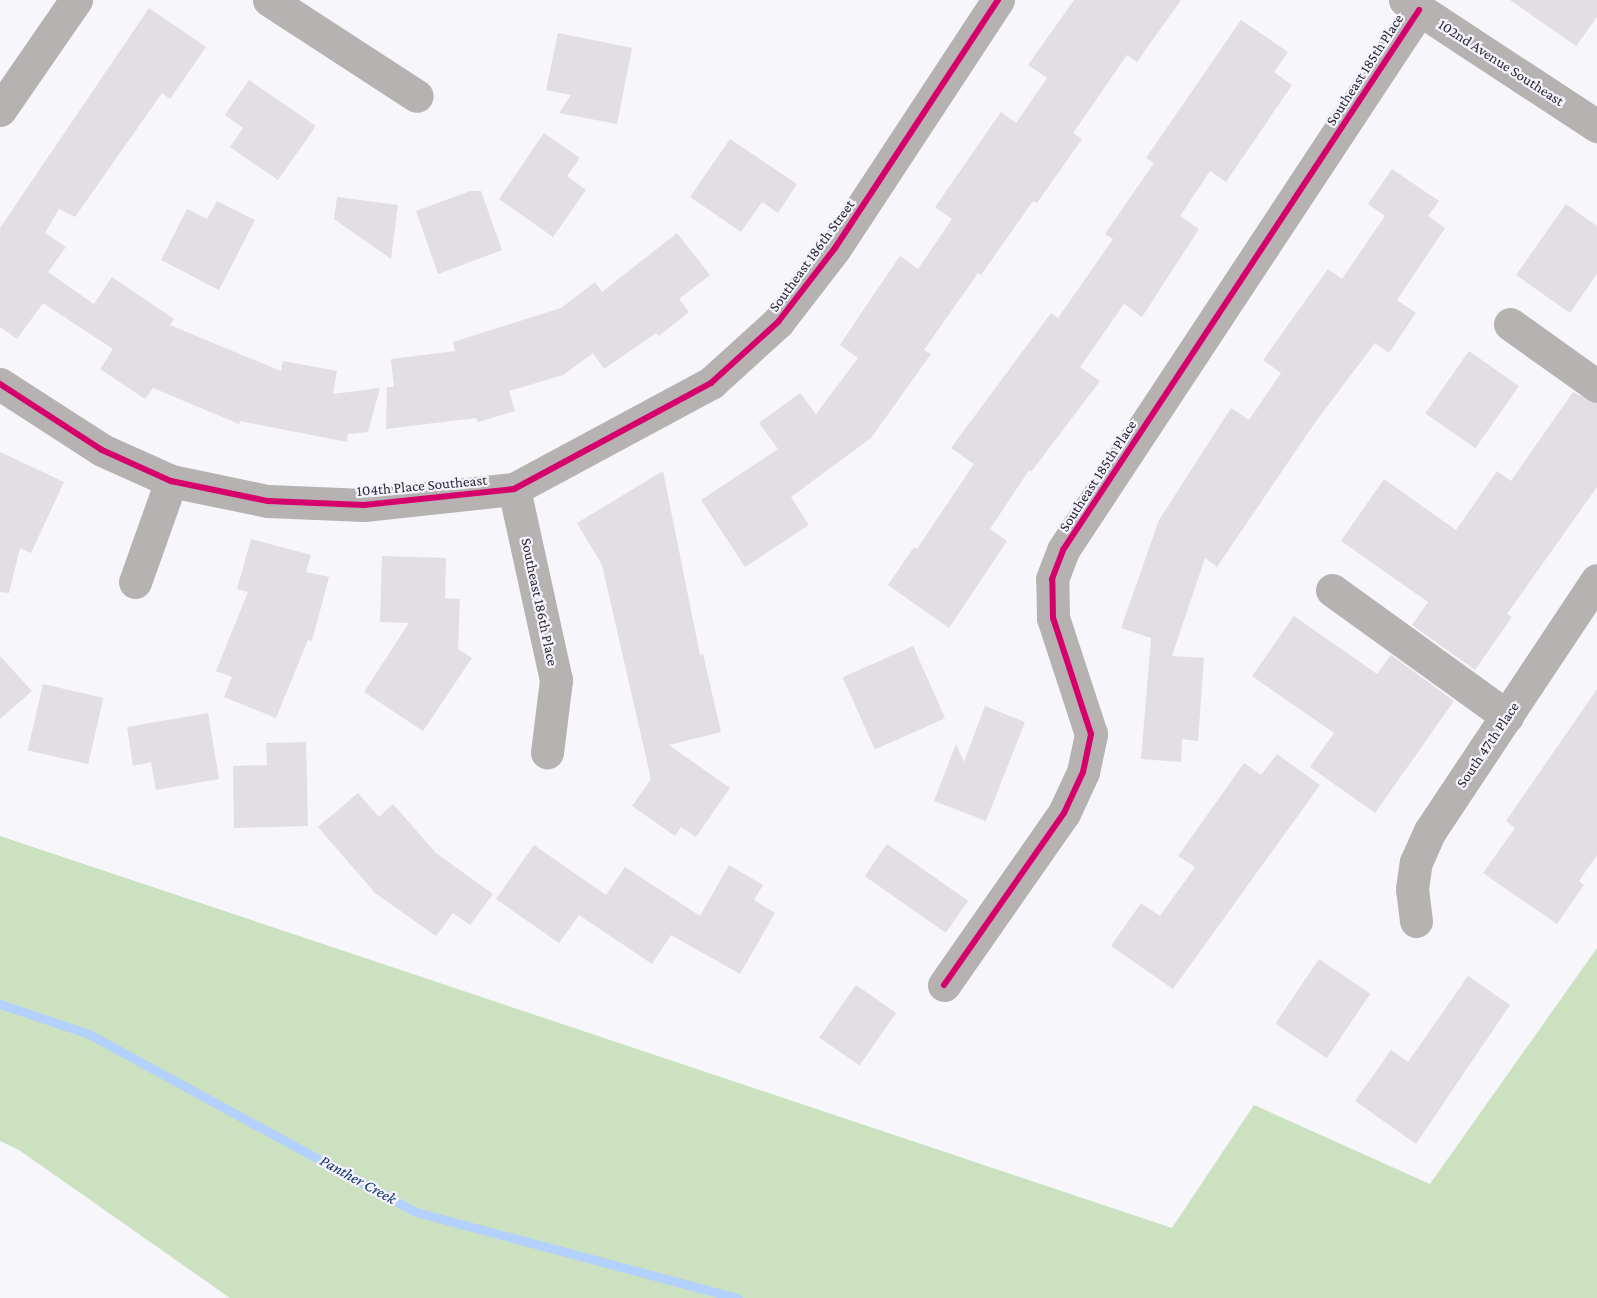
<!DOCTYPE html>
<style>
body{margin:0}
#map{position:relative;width:1597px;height:1298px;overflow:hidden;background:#f6f6fb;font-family:"Crimson Pro",serif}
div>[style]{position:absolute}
.forest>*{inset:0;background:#cbe1c0}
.stream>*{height:9px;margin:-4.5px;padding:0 4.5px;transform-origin:4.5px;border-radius:4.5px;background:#b4d0fc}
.building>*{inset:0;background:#e3dee4;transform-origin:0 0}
.minor>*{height:33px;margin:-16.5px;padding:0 16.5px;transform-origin:16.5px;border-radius:16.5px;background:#b5b2b1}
.cycleway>*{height:6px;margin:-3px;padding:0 3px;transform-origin:3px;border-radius:3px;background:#d6006c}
span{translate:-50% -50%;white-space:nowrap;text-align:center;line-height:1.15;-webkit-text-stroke:4.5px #f5f3fe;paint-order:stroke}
.street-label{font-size:15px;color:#2a2832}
.water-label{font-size:16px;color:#0d3468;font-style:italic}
</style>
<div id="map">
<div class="forest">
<i style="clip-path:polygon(0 836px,1172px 1228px,1254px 1105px,1430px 1184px,1597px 948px,1597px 1298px,230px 1298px,19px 1150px,0 1141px)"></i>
</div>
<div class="stream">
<i style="left:0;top:1004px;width:94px;rotate:18.6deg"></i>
<i style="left:89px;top:1034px;width:372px;rotate:28.6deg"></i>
<i style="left:416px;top:1212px;width:333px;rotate:15deg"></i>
</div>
<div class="building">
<i style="clip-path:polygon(1074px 0,1181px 0,1137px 62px,1127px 55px,1073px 133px,1082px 139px,1037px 203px,1033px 201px,981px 275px,978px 273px,924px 350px,931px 354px,871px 438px,791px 497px,809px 525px,745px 567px,701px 500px,778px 449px,759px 423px,800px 393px,816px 414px,858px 358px,840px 345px,870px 300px,900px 256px,918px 269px,952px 219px,935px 207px,1001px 112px,1016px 123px,1047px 78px,1028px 65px)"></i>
<i style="clip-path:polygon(1510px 0,1597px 0,1597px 17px,1576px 46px)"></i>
<i style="clip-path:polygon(149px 8px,206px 47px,170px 99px,162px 93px,75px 217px,59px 209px,45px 233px,66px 247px,48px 272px,94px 304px,112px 277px,174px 319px,170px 325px,281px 371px,283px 361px,337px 371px,333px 394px,380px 388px,368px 432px,348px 434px,347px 442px,240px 421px,239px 424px,153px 388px,145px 399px,100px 369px,113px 349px,43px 303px,17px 339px,0 327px,0 228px)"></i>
<i style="clip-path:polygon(1241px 20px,1288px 52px,1274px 72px,1292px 85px,1226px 182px,1210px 171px,1180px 216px,1199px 229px,1142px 317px,1124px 304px,1080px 367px,1100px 381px,1031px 472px,1029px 470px,990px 529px,1007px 541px,949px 628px,888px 585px,914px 547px,917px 549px,974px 464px,951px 448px,1051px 313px,1058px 318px,1113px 239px,1105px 234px,1154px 163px,1146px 158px)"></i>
<i style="clip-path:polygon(558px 33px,632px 48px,617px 124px,559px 113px,571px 95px,546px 90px)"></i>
<i style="clip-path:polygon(249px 80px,316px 126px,278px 180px,230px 147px,243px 128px,225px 115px)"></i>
<i style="clip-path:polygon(544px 133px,580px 158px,567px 176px,586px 190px,553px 237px,499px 199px)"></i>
<i style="clip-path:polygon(730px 139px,797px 184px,778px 213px,762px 202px,741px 232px,690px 197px)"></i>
<i style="clip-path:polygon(1392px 169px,1439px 201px,1428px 216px,1445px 228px,1397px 300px,1416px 313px,1389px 353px,1375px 343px,1314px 424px,1217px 567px,1205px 558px,1172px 656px,1204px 658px,1198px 741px,1182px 739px,1181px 762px,1141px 759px,1151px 638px,1121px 628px,1159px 520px,1231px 408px,1249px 420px,1281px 373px,1263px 360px,1328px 269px,1342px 279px,1385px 216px,1368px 204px)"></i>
<i style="clip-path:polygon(470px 191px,481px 191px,502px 250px,438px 274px,416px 211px)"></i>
<i style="clip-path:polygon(337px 197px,398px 205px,391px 259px,334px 219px)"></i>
<i style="clip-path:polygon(217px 201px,255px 220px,219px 290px,161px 260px,187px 209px,207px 219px)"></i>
<i style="clip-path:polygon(1566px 204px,1597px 226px,1597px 274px,1570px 313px,1516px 275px)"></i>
<i style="clip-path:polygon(677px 233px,710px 275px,679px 299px,689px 312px,659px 336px,656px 333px,604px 369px,593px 353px,563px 375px,509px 391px,515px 411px,478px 422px,476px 418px,386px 429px,387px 387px,394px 387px,391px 359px,455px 351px,453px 342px,561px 308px,595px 282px,602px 292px)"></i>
<i style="left:1469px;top:351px;width:61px;height:76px;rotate:35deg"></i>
<i style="clip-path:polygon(1573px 392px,1597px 404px,1597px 487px,1507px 614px,1512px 617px,1475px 670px,1412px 625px,1428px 602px,1341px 541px,1384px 479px,1456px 530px,1497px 471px,1511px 481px)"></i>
<i style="clip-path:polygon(0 452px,64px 482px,31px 553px,20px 548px,9px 593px,0 592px)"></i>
<i style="clip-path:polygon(663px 471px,700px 655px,703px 654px,721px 732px,669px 745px,730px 788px,696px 837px,681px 827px,675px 836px,632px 806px,651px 779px,602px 565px,577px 523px)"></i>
<i style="clip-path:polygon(251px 539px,311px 555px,306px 572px,329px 577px,312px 641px,308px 640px,276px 718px,224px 697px,232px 677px,216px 671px,248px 592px,237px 589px)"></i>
<i style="clip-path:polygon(382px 556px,446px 558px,445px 598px,460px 599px,458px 649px,472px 658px,423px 731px,364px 692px,409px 623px,380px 622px)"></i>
<i style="clip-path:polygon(1294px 616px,1377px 674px,1391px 655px,1454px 701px,1375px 813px,1310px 767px,1334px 733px,1252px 676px)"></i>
<i style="left:913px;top:646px;width:79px;height:77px;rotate:66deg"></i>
<i style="clip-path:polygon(0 656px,32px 691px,0 719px)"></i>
<i style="left:43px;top:684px;width:62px;height:68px;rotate:13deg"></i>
<i style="clip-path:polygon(1597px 689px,1597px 855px,1579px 881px,1584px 885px,1557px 924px,1483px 873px,1515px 828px,1506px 821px)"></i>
<i style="clip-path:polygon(985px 706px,1025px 722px,986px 821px,934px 801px,956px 744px,964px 762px)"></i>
<i style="clip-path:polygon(208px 713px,219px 779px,156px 790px,151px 762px,133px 766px,127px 727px)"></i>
<i style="clip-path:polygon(306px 742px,308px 826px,234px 828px,233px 766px,267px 765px,266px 743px)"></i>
<i style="clip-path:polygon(1277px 754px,1320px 785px,1173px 989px,1111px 946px,1141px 903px,1160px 916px,1195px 867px,1178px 856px,1244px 763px,1261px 775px)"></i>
<i style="clip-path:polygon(358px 793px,379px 817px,393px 804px,436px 853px,493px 894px,470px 925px,453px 913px,436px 936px,375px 893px,318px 827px)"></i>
<i style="left:887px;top:844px;width:99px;height:39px;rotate:35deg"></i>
<i style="clip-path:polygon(534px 845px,606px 895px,625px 867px,700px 916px,729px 865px,763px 885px,754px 900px,775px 913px,740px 974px,671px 935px,652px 964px,579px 915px,559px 943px,496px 899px)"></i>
<i style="left:1319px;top:959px;width:62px;height:78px;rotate:34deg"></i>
<i style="clip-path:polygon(1468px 976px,1510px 1005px,1416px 1144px,1355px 1101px,1391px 1050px,1408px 1062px)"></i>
<i style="left:856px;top:985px;width:49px;height:64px;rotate:35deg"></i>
</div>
<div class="minor">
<i style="left:269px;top:0;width:176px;rotate:33deg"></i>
<i style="left:1405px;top:0;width:230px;rotate:33.3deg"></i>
<i style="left:0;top:110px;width:134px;rotate:-55.4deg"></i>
<i style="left:1510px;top:324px;width:107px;rotate:35.5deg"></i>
<i style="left:0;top:384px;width:121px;rotate:32.9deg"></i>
<i style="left:102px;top:450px;width:76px;rotate:24.2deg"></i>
<i style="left:171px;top:481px;width:99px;rotate:11.7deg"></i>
<i style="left:268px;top:501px;width:96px;rotate:2.4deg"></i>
<i style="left:364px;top:505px;width:151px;rotate:-6.1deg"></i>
<i style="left:514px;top:489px;width:224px;rotate:-28.3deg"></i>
<i style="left:711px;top:383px;width:91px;rotate:-42.3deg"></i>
<i style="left:778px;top:322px;width:93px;rotate:-52.4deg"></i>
<i style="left:835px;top:248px;width:297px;rotate:-56.7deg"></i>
<i style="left:514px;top:489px;width:196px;rotate:77.6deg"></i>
<i style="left:556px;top:680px;width:73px;rotate:97.1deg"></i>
<i style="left:135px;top:582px;width:107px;rotate:-70.4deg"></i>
<i style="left:1332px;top:590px;width:216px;rotate:35.8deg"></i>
<i style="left:1416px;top:921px;width:32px;rotate:-97deg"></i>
<i style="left:1412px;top:889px;width:27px;rotate:-82deg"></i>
<i style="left:1416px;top:862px;width:34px;rotate:-66deg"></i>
<i style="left:1430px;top:831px;width:301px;rotate:-56.4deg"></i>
<i style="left:944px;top:985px;width:210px;rotate:-55.1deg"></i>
<i style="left:1064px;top:813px;width:45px;rotate:-65.1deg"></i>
<i style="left:1083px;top:772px;width:39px;rotate:-78deg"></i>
<i style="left:1091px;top:734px;width:122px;rotate:-108.1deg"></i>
<i style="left:1053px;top:618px;width:39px;rotate:-91deg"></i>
<i style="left:1052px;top:579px;width:31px;rotate:-69deg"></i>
<i style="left:1063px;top:550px;width:647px;rotate:-56.6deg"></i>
</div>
<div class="cycleway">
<i style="left:0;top:384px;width:121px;rotate:32.9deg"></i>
<i style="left:102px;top:450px;width:76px;rotate:24.2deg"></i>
<i style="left:171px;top:481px;width:99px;rotate:11.7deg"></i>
<i style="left:268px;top:501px;width:96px;rotate:2.4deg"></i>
<i style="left:364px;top:505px;width:151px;rotate:-6.1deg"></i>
<i style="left:514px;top:489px;width:224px;rotate:-28.3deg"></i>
<i style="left:711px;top:383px;width:91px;rotate:-42.3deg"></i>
<i style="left:778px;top:322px;width:93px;rotate:-52.4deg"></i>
<i style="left:835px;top:248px;width:297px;rotate:-56.7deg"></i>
<i style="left:944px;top:985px;width:210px;rotate:-55.1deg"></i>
<i style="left:1064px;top:813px;width:45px;rotate:-65.1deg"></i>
<i style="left:1083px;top:772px;width:39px;rotate:-78deg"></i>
<i style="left:1091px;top:734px;width:122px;rotate:-108.1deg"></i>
<i style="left:1053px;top:618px;width:39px;rotate:-91deg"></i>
<i style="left:1052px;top:579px;width:31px;rotate:-69deg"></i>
<i style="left:1063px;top:550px;width:647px;rotate:-56.6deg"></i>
</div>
<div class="street-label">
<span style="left:1501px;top:63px;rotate:33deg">102nd Avenue Southeast</span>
<span style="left:1365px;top:70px;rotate:-57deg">Southeast 185th Place</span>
<span style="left:812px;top:256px;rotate:-54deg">Southeast 186th Street</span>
<span style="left:1098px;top:476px;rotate:-57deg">Southeast 185th Place</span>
<span style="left:422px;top:486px;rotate:-5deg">104th Place Southeast</span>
<span style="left:539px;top:602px;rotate:78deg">Southeast 186th Place</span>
<span style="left:1488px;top:745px;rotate:-56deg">South 47th Place</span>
</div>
<div class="water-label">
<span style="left:358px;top:1180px;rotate:29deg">Panther Creek</span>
</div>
</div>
